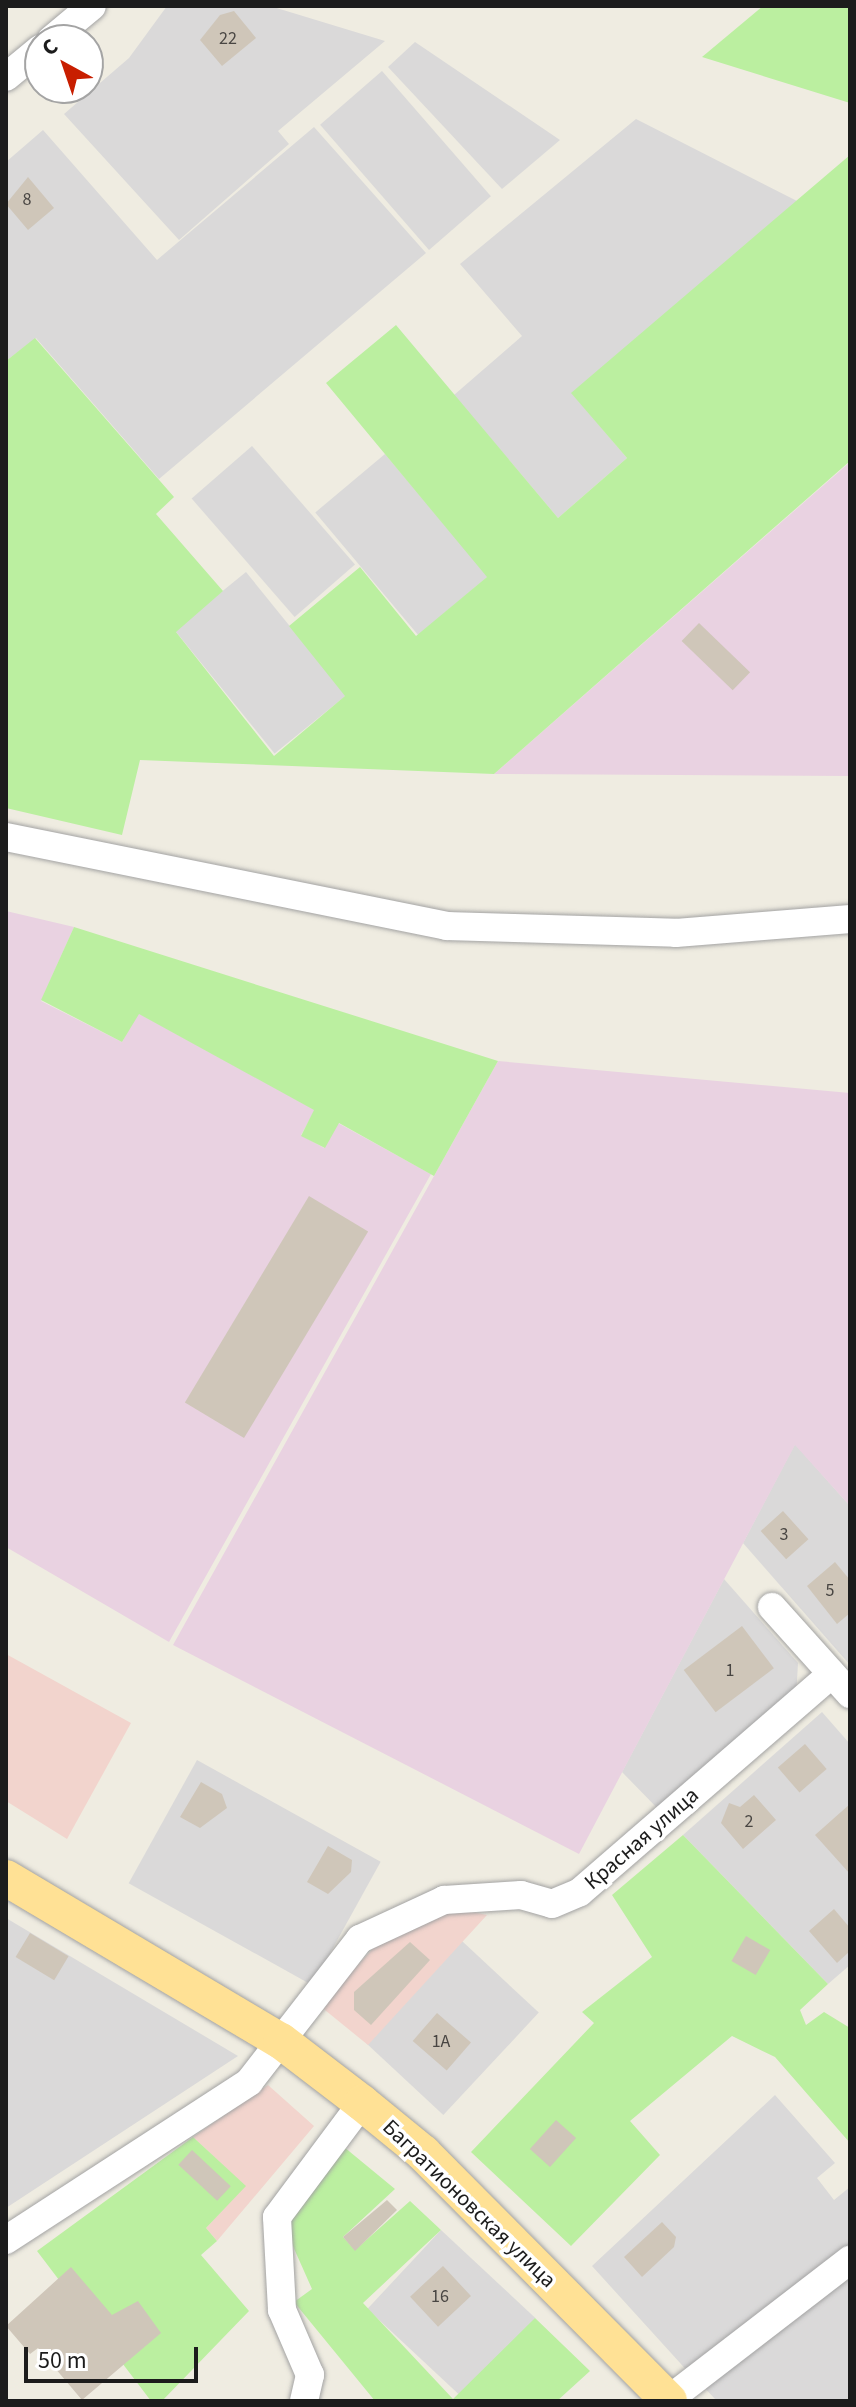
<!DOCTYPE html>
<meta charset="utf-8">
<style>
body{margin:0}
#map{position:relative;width:856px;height:2407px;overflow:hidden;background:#efece1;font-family:"Source Sans 3",sans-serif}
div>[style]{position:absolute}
.residential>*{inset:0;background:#dad9d9;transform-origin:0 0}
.commercial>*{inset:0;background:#f2d4cd}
.industrial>*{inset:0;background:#e9d2e1}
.grass>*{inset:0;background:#bbefa0}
.building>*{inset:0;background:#cfc6b9;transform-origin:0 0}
.roads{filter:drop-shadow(0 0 2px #a3a3a3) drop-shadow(0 0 2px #a3a3a3)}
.minor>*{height:28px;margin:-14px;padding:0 14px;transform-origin:14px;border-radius:14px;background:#fff}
.major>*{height:36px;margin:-18px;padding:0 18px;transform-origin:18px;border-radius:18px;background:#ffe195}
span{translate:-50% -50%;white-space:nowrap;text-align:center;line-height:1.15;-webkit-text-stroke:7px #fff;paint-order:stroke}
.number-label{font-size:18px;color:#494643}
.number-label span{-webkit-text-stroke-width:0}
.street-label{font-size:22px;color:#1c1c1c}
.frame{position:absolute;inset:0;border:8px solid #1c1c1c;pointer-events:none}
.north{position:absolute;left:24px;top:24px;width:80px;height:80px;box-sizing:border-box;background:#fff;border:2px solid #a4a4a4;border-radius:50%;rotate:320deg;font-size:22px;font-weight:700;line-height:32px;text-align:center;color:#1c1c1c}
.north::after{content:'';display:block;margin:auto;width:28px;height:36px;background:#c81e00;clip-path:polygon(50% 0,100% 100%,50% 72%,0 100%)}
.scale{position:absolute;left:24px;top:2347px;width:174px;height:36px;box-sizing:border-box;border:4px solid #1c1c1c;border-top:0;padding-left:10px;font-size:24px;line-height:28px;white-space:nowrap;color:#1c1c1c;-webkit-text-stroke:6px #fff;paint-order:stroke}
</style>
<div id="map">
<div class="residential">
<i style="clip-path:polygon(167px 6px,270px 6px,385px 41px,278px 131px,289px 144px,179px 240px,64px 114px,129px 58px)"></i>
<i style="clip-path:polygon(415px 42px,560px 140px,502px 189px,388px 67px)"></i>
<i style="left:382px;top:71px;width:166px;height:82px;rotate:49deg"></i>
<i style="clip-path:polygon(636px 119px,797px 201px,572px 393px,627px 458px,558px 518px,454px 395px,522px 336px,460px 264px)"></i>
<i style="clip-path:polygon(314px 127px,426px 253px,159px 479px,36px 338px,6px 361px,6px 162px,43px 130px,157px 260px)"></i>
<i style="left:252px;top:446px;width:157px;height:80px;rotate:49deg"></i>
<i style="left:385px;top:454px;width:160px;height:91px;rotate:50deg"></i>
<i style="left:246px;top:572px;width:159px;height:92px;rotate:51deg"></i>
<i style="clip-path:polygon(795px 1444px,850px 1506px,850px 1665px,743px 1543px)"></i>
<i style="clip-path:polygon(724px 1579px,798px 1663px,796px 1698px,663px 1814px,622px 1772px)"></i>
<i style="clip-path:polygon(822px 1712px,850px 1744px,850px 1965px,828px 1984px,683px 1835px)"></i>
<i style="left:197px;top:1760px;width:210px;height:141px;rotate:29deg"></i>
<i style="clip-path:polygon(6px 1918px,238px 2056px,6px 2208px)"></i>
<i style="left:462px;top:1941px;width:105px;height:140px;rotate:43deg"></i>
<i style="clip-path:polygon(775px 2095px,835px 2163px,817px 2178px,834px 2200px,850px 2187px,849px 2253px,691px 2375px,592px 2266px)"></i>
<i style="left:441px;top:2230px;width:129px;height:108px;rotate:43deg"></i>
<i style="clip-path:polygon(850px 2269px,850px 2401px,717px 2401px,697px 2380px)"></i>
</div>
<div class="commercial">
<i style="clip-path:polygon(6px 1654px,131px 1723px,67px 1839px,6px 1801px)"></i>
<i style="clip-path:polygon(452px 1908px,487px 1915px,368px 2045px,320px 2006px,381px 1940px)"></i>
<i style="clip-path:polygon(268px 2085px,314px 2126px,217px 2241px,206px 2228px,245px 2186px,193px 2137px)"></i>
</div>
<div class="industrial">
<i style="clip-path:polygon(850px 462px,850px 776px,494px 774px)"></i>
<i style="clip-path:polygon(6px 911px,74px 927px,41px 1001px,122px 1042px,138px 1013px,315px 1110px,301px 1135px,324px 1148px,338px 1123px,431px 1174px,169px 1642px,6px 1547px)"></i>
<i style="clip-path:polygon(498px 1061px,850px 1093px,850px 1506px,795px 1445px,579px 1854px,173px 1645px)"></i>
</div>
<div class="grass">
<i style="clip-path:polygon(763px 6px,850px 6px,850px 103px,702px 57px)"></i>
<i style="clip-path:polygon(850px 155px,850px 461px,494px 774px,140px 760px,122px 835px,6px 808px,6px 361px,35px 338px,174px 497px,156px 514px,223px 591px,176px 632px,274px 756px,345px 696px,289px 626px,360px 567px,416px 636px,487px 577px,326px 383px,396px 325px,558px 518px,627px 458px,571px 393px)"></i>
<i style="clip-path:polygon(74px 927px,498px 1061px,434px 1176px,339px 1123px,325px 1148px,301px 1136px,314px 1110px,139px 1014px,122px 1042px,41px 1000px)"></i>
<i style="clip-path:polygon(683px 1835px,828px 1984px,800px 2010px,806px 2025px,824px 2012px,850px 2028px,850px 2143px,775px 2057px,732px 2036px,630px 2121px,660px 2155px,571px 2246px,471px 2152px,594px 2023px,582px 2012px,652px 1957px,612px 1895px)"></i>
<i style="clip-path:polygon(193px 2137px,246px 2186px,206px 2228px,217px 2241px,201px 2255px,249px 2311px,162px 2401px,151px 2401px,37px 2251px)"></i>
<i style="clip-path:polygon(344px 2147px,395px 2189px,343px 2237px,355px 2250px,410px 2201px,441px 2230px,363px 2303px,453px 2399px,535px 2318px,590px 2371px,557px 2401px,375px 2401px,294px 2302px,312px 2289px,280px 2217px)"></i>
</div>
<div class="building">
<i style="clip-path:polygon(234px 11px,256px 38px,222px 66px,200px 40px,220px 15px)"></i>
<i style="clip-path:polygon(28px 177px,54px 208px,28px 230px,6px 204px)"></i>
<i style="left:699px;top:623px;width:71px;height:25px;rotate:44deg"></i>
<i style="left:309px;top:1196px;width:69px;height:241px;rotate:31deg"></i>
<i style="left:783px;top:1511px;width:38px;height:30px;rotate:48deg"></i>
<i style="clip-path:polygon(835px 1562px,850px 1580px,850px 1613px,837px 1624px,807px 1586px)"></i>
<i style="left:742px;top:1626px;width:53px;height:73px;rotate:53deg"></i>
<i style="left:805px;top:1744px;width:33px;height:36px;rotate:49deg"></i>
<i style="clip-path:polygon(201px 1782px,222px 1794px,227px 1808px,200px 1828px,180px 1817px)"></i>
<i style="clip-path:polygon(754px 1795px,776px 1820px,743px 1849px,721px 1823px,729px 1803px,740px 1807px)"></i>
<i style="clip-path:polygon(850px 1804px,850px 1874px,815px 1835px)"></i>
<i style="clip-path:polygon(328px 1846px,352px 1860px,351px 1872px,328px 1894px,307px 1882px)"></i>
<i style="clip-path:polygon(834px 1909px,850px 1928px,850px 1951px,837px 1963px,809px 1931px)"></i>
<i style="left:30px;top:1933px;width:45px;height:28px;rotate:31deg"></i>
<i style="left:746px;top:1936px;width:28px;height:29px;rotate:30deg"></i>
<i style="clip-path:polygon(410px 1942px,430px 1960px,371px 2025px,354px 2010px,354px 1992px)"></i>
<i style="left:437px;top:2013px;width:45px;height:37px;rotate:41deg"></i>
<i style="left:556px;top:2120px;width:27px;height:39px;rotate:42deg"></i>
<i style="left:192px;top:2150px;width:53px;height:20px;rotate:43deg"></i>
<i style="clip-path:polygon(387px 2200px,397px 2210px,355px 2251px,343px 2237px)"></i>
<i style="clip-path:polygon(662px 2222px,676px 2237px,674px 2247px,642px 2277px,624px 2257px)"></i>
<i style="left:443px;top:2266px;width:41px;height:45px;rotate:47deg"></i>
<i style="clip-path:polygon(71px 2267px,112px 2315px,138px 2301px,161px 2333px,82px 2400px,38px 2348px,30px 2354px,6px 2326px)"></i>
</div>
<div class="roads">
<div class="minor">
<i style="left:51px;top:40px;width:53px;rotate:-39.7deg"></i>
<i style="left:6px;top:77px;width:44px;rotate:-39.5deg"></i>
<i style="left:6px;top:837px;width:449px;rotate:11.4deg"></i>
<i style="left:446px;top:926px;width:230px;rotate:1.7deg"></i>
<i style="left:676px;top:933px;width:175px;rotate:-4.6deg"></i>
<i style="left:772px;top:1607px;width:117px;rotate:48.1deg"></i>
<i style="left:6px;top:2240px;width:290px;rotate:-33deg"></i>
<i style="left:249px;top:2082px;width:181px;rotate:-52.2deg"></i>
<i style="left:360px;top:1939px;width:93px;rotate:-24.9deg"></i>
<i style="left:444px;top:1900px;width:77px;rotate:-3.7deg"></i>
<i style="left:521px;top:1895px;width:32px;rotate:16deg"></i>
<i style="left:552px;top:1904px;width:30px;rotate:-23deg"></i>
<i style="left:580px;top:1892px;width:333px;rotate:-40.9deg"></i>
<i style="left:668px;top:2400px;width:230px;rotate:-37.6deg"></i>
<i style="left:304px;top:2401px;width:27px;rotate:-77deg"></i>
<i style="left:310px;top:2375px;width:71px;rotate:-113.3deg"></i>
<i style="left:282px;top:2310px;width:93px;rotate:-93.1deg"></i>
<i style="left:277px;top:2217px;width:142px;rotate:-53.3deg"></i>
</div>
<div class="major">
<i style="left:6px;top:1878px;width:320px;rotate:30.7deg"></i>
<i style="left:281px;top:2041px;width:102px;rotate:37.4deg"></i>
<i style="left:362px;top:2103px;width:79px;rotate:39.3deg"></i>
<i style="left:423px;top:2153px;width:349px;rotate:45.2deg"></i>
</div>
</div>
<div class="number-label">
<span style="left:228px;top:39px">22</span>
<span style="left:27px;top:200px">8</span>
<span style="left:784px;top:1535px">3</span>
<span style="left:830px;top:1591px">5</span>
<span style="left:730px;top:1671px">1</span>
<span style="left:749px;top:1822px">2</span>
<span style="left:441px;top:2042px">1А</span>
<span style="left:440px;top:2297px">16</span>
</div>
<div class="street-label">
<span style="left:642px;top:1839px;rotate:-41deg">Красная улица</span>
<span style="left:469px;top:2204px;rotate:44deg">Багратионовская улица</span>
</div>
<div class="frame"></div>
<div class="north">С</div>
<div class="scale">50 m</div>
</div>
